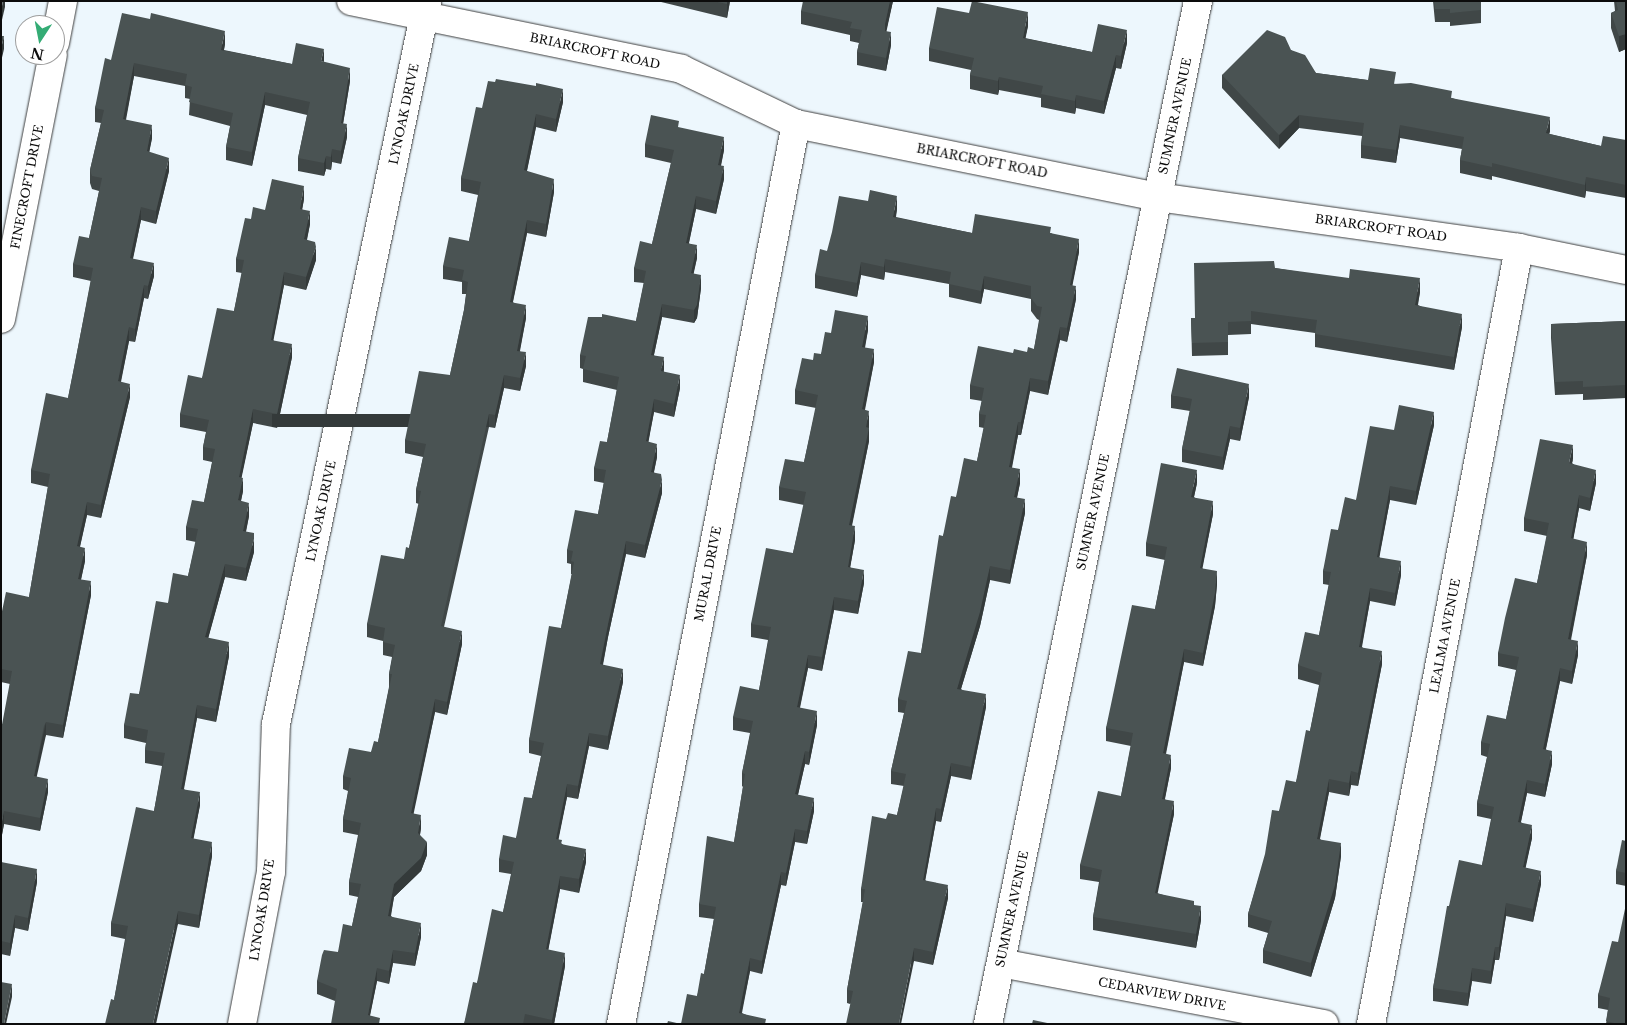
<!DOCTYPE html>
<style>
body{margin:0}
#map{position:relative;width:1627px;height:1025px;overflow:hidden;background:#edf7fd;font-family:"Libre Baskerville",serif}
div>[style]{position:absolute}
.roads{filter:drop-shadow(0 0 1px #3f3f3f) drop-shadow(0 0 1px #3f3f3f)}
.minor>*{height:28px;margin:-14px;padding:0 14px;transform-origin:14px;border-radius:14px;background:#fff}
.wall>*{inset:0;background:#404747}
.shaded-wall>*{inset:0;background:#343a3a;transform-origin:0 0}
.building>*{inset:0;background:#4a5353}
span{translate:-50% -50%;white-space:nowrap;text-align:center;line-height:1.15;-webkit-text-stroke:5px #fff;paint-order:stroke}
.street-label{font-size:12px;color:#0c0c0c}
.frame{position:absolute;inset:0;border:2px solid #0c0c0c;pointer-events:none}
.north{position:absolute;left:15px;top:15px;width:50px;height:50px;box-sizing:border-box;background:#fff;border:1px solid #9e9e9e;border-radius:50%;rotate:191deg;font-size:14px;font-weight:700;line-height:20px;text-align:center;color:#0c0c0c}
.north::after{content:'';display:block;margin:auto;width:18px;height:22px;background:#34ac75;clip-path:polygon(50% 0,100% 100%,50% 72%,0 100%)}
</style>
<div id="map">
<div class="roads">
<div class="minor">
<i style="left:351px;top:1px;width:337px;rotate:11.6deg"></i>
<i style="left:681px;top:69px;width:127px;rotate:25.6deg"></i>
<i style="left:796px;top:124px;width:369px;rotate:11.4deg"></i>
<i style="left:1158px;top:197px;width:365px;rotate:8deg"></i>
<i style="left:1519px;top:248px;width:109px;rotate:11.6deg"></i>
<i style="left:55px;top:43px;width:43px;rotate:-79.2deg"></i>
<i style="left:1px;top:319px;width:269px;rotate:-78.9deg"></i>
<i style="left:1001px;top:963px;width:329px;rotate:10.7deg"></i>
<i style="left:242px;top:1024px;width:155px;rotate:-79.2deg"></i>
<i style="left:271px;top:872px;width:148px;rotate:-88.1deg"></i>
<i style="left:276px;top:724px;width:739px;rotate:-78.2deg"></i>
<i style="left:621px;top:1024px;width:917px;rotate:-79deg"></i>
<i style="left:988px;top:1024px;width:1044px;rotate:-78.4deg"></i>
<i style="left:1371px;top:1024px;width:790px;rotate:-79.2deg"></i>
</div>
</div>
<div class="wall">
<i style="clip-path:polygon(657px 1px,730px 1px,727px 18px)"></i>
<i style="clip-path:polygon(893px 1px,886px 31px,891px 45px,886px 71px,857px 65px,857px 52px,859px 43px,850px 41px,850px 35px,801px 24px,801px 11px)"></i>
<i style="clip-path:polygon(1433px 1px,1481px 1px,1481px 23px,1450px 26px,1450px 22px,1435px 22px)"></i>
<i style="clip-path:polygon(1614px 1px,1626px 1px,1626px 49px,1619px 52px,1611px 28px,1611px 13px,1615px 11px)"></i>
<i style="clip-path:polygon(1028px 26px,1025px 38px,1092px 52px,1127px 43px,1121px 69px,1116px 68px,1104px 114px,1076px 108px,1075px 114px,1041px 107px,1041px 98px,999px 90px,998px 95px,970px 89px,970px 75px,971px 70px,929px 61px,929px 48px)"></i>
<i style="clip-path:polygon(225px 44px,224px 50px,292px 64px,324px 62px,350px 81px,343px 124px,347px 137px,341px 164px,332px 162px,331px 170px,326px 169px,324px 176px,298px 171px,298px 158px,307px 115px,265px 105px,252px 166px,226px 160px,226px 147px,230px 126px,189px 115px,190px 99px,185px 98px,185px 86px,134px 76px,126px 120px,152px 138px,149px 152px,169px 171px,156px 224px,141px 220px,133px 259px,154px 276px,148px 299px,144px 298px,135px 342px,129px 341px,121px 382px,130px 397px,101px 518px,87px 515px,80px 547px,85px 561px,81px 580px,91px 595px,63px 738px,46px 735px,44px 739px,36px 777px,48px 792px,40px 831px,4px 824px,1px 840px,10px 684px,1px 682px,1px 616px,29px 597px,48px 487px,31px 483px,31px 470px,68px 398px,91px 281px,73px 277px,73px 264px,89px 238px,99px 191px,92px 189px,90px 183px,90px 170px,101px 123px,95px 122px,95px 108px,111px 60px)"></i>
<i style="clip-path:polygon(1291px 50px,1316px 73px,1396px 84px,1452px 98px,1550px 131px,1549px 134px,1601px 146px,1626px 140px,1626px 198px,1586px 191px,1585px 198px,1492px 176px,1492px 180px,1460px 173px,1460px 160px,1462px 149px,1400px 138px,1396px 163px,1361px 158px,1361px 145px,1362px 136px,1299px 128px,1279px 149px,1222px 88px,1222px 75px)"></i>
<i style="clip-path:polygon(563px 102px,556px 132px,536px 127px,527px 171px,554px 192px,546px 237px,527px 233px,513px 302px,526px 318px,520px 351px,526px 366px,520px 391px,504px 388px,495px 428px,489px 427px,444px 627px,462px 644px,447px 715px,435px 712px,413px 813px,421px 828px,420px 835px,427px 855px,421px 871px,394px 897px,391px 916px,421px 937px,415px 966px,393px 963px,389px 984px,377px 981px,370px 1016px,380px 1024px,335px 1001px,317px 994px,317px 981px,338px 952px,352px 926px,358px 897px,349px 895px,349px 882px,358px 835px,343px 832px,343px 819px,348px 791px,343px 789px,343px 776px,371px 752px,378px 742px,389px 687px,389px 674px,392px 657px,383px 655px,383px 641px,367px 637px,367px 624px,404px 559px,409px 548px,419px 504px,416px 503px,416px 490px,423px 457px,405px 453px,405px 440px,450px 375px,464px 310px,466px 294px,462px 294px,462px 282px,443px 279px,443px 266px,469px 241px,478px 195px,461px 191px,461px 178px,482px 108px)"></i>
<i style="clip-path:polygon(679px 128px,724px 150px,721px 166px,724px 179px,716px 214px,696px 209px,689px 243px,697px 258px,693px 274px,701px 288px,697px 318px,694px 323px,662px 317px,654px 355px,664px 372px,680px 388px,674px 417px,654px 412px,648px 442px,657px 457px,654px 472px,662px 493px,645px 558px,626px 554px,608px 637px,603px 665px,623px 682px,608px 750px,589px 746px,578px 799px,567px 797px,558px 839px,562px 844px,586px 862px,579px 893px,560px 889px,548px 950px,565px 966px,554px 1024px,464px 1024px,477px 983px,503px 912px,511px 874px,499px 872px,499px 859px,516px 838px,532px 798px,541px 756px,529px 753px,529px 740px,561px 628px,572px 574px,571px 574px,571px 564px,567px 563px,567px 550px,598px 514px,604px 483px,594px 481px,594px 468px,607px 442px,617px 390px,583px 382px,583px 369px,580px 368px,580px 355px,636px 321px,644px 283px,634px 282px,634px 268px,652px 244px,671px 163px,645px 157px,645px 144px)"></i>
<i style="clip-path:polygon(304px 199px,302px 209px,310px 224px,307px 240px,316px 260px,306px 290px,284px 285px,273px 340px,292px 357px,277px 428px,253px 423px,241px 478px,243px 491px,241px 501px,249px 516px,246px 532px,254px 552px,246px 581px,225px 577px,208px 638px,229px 656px,216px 722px,197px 718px,184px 789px,200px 805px,193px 839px,212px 856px,199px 928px,178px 924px,114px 1000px,125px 939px,111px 936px,111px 923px,154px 811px,162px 766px,145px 763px,145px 750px,146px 743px,124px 738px,124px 725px,139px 694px,168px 603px,188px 576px,196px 542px,186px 540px,186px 527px,204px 502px,212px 462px,203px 460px,203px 447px,206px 432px,180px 427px,180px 414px,202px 378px,234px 311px,242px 273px,236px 272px,236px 259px,251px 219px,265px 210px)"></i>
<i style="clip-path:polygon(897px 209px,896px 217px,972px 233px,1051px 233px,1079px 252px,1072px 285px,1076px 299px,1067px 342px,1060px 340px,1048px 395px,1030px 391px,1021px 435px,1018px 435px,1012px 468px,1020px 483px,1017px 498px,1025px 513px,1010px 584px,990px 580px,980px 626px,961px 689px,986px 707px,971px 780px,951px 776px,941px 822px,936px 821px,925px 880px,948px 898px,933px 965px,914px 961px,850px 1004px,847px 1003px,847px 990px,863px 902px,861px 902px,861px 889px,886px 819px,897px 815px,904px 786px,891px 784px,891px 771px,904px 713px,898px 712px,898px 699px,921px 653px,943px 536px,956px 497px,977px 461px,984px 428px,979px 427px,979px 414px,982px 401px,970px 399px,970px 385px,1013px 353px,1027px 352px,1034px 349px,1039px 320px,1037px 319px,1031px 311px,1031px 299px,984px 289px,981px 304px,949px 297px,949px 284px,885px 272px,884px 280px,861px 275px,857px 297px,815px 288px,815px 275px,827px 251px)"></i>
<i style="clip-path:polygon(1275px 268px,1420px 292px,1418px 305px,1462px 327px,1454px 370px,1315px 347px,1315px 333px,1251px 324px,1251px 334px,1228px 335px,1228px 355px,1192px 356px,1191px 318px,1195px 318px)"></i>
<i style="clip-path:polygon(1626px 321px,1626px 398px,1583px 400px,1583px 394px,1555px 395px,1551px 338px,1551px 324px)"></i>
<i style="clip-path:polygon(868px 330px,865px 348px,874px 362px,865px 410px,869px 424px,869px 441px,852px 526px,855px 540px,850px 567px,864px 583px,858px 614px,834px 610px,822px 671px,808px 668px,800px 708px,817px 725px,809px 765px,805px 764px,798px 795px,814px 811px,807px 844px,795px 842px,786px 886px,781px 885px,762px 974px,750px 971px,742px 1013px,766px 1024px,681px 1024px,697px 996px,704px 974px,714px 919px,699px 917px,699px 904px,734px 842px,743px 787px,742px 786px,742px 773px,750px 733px,733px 730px,733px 717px,759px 690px,768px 640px,751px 637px,751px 624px,793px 553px,804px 505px,779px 500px,779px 487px,804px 462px,816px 408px,795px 404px,795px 390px,813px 360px,821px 354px,831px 333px)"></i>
<i style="clip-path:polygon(1171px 395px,1249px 397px,1240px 441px,1230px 439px,1223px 470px,1182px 462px,1182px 449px,1190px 411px,1171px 408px)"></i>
<i style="clip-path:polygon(1434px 425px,1416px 505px,1390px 500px,1379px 557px,1401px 575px,1395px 606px,1370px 601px,1362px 647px,1382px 664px,1358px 786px,1351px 785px,1349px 796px,1329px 792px,1320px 839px,1341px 856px,1335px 898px,1311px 977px,1263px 963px,1263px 950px,1268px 933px,1248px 927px,1248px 914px,1279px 811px,1296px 782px,1310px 731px,1319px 685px,1298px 679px,1298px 665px,1319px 635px,1329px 585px,1323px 584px,1323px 571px,1338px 530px,1356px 500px,1394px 430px)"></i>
<i style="clip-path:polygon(1573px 459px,1572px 463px,1596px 483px,1590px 511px,1579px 508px,1573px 539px,1587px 555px,1571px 640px,1578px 655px,1572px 684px,1560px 681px,1546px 749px,1552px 764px,1545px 797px,1527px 793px,1521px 822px,1532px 838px,1525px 868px,1541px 884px,1533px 922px,1506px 916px,1499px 960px,1495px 960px,1491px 984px,1472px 981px,1468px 1006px,1433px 1001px,1433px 988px,1449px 906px,1482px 865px,1491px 819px,1477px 816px,1477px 803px,1487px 757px,1481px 755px,1481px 742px,1506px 719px,1516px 670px,1498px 666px,1498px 653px,1537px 583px,1547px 536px,1524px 531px,1524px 518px)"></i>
<i style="clip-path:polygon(1197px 483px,1194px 497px,1213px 514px,1202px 568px,1217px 584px,1215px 606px,1203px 666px,1184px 662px,1166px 754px,1171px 768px,1165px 799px,1174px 814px,1157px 893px,1194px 905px,1201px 920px,1196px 948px,1093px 930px,1093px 917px,1099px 882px,1080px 879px,1080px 865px,1121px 796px,1131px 746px,1106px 741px,1106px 728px,1155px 609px,1165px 560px,1146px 556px,1146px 543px)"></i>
<i style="clip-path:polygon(1626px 841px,1626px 886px,1616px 884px,1616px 871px)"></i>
<i style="clip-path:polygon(1px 862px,37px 882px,28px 931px,15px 928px,10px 956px,1px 954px)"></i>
<i style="clip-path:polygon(1618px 942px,1626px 1024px,1606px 1024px,1608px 1010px,1598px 1008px,1598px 995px)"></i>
</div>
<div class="shaded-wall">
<i style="clip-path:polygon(3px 1px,5px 1px,5px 7px,1px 24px,1px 11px)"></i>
<i style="clip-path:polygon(727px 1px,730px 1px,727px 18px)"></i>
<i style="clip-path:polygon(890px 1px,893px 1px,885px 38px,885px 24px)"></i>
<i style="clip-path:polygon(1028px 12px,1028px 26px,1023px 51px,1023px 38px)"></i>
<i style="clip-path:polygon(1127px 30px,1127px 43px,1121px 69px,1121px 56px)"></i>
<i style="clip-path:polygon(225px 31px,225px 44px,221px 63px,221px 50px)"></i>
<i style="clip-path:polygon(891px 32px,891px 45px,886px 71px,886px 58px)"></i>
<i style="clip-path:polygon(1626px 34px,1626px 49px,1619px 52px,1619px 36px)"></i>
<i style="clip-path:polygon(4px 36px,4px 49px,1px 62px,1px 49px)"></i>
<i style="clip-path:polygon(324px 49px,324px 62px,321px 61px)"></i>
<i style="clip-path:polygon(1116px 55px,1116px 68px,1104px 114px,1104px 101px)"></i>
<i style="clip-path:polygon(134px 63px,134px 76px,123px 132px,123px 119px)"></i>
<i style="clip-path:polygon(350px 68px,350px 81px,341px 136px,341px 123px)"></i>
<i style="clip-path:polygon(999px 77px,999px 90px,998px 95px,998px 81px)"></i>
<i style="clip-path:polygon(563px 89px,563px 102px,556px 132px,556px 119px)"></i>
<i style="clip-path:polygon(265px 92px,265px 105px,252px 166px,252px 152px)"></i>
<i style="clip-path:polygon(1076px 95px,1076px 108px,1075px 114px,1075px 101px)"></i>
<i style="clip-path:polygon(536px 114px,536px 127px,524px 184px,524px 170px)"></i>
<i style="clip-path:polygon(1299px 115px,1299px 128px,1279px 149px,1279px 135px)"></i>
<i style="clip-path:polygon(1550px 117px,1550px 131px,1546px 146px,1546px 133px)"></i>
<i style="clip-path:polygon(347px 124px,347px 137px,341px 164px,341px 151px)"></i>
<i style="clip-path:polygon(152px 125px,152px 138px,147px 164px,147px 151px)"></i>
<i style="clip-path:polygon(1400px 125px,1400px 138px,1396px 163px,1396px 150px)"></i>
<i style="clip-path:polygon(724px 137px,724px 150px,718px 178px,718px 165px)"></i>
<i style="clip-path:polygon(332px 149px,332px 162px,331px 170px,331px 157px)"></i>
<i style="clip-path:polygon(326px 156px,326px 169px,324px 176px,324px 163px)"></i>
<i style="clip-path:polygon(169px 158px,169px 171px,156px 224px,156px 211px)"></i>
<i style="clip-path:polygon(724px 166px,724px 179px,716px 214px,716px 201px)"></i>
<i style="clip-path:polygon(1586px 177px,1586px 191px,1585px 198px,1585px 185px)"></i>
<i style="clip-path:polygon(554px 179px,554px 192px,546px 237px,546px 224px)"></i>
<i style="clip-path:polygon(304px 186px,304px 199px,300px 222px,300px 209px)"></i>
<i style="clip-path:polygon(696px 196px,696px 209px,686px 256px,686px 243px)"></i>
<i style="clip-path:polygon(897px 196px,897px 209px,893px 230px,893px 217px)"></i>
<i style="clip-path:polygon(141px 207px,141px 220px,130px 271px,130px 258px)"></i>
<i style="clip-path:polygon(310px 211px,310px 224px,304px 252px,304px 239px)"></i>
<i style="clip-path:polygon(527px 220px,527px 233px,510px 315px,510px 302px)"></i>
<i style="clip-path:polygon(1079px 239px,1079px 252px,1070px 298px,1070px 285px)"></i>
<i style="clip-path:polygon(697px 245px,697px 258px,691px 286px,691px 273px)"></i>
<i style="clip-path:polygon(316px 247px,316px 260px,306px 290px,306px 277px)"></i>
<i style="clip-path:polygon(885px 259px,885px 272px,884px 280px,884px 267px)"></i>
<i style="clip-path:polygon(861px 262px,861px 275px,857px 297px,857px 283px)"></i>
<i style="clip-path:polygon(154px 263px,154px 276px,148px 299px,148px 286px)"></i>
<i style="clip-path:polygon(284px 272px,284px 285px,271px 353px,271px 340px)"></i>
<i style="clip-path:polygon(701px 275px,701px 288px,697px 318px,694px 323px,694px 310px)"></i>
<i style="clip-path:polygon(984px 276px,984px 289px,981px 304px,981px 291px)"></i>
<i style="clip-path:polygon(1420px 278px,1420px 292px,1415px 318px,1415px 305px)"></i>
<i style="clip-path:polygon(144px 285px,144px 298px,135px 342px,135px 329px)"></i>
<i style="clip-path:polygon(1076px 286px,1076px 299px,1067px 342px,1067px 328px)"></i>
<i style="clip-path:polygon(662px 304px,662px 317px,651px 368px,651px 355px)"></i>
<i style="clip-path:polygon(526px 305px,526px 318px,517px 364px,517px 351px)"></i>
<i style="clip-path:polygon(1462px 314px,1462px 327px,1454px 370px,1454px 357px)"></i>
<i style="clip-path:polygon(868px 316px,868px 330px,862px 360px,862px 347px)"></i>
<i style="clip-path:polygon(129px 327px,129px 341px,118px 394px,118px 381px)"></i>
<i style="clip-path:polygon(1060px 327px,1060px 340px,1048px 395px,1048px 381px)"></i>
<i style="clip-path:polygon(292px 344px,292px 357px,277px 428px,277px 414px)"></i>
<i style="clip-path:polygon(874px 349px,874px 362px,862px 422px,862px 409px)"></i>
<i style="clip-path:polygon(526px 352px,526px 366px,520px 391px,520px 378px)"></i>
<i style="clip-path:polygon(664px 357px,664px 370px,661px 384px,661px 371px)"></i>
<i style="clip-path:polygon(504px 375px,504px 388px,495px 428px,495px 415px)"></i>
<i style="clip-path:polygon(680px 375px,680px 388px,674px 417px,674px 404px)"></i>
<i style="clip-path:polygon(1030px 378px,1030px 391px,1021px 435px,1021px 422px)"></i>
<i style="clip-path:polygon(130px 384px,130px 397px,101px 518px,101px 505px)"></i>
<i style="clip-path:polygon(1249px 384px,1249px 397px,1240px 441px,1240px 428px)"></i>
<i style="clip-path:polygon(654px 399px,654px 412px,646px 455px,646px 441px)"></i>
<i style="clip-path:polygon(253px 409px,253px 423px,239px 490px,239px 477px)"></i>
<i style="clip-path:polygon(869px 411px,869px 424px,867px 436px,869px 428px,869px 441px,849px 538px,849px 525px)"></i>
<i style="clip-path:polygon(1434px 412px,1434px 425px,1416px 505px,1416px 491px)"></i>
<i style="left:489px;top:414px;width:13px;height:217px;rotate:90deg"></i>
<i style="clip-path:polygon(1018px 422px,1018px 435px,1009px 480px,1009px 467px)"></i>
<i style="clip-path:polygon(1230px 426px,1230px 439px,1223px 470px,1223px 457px)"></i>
<i style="clip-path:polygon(657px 444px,657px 457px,651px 485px,651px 472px)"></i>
<i style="clip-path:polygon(1573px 445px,1573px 459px,1569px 476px,1569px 463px)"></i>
<i style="clip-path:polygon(1020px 469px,1020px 483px,1014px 511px,1014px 497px)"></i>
<i style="clip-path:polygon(1197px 470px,1197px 483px,1191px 510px,1191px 497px)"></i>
<i style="clip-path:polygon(1596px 470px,1596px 483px,1590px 511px,1590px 498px)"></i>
<i style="clip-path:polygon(243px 478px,243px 491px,238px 514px,238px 500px)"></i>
<i style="clip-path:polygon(662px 480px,662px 493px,645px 558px,645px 545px)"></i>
<i style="clip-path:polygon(1390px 486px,1390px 500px,1377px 570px,1377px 557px)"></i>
<i style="clip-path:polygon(1579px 495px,1579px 508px,1571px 552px,1571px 538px)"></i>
<i style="clip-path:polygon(1025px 499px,1025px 513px,1010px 584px,1010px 570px)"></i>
<i style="clip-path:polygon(1213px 501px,1213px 514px,1200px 581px,1200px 568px)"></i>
<i style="clip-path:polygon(87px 502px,87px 515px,77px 559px,77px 546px)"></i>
<i style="clip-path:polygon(249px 503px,249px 516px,243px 544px,243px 531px)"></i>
<i style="clip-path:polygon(855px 526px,855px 540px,848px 580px,848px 567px)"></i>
<i style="clip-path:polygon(254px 539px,254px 552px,246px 581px,246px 568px)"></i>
<i style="clip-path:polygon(626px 541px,626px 554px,608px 637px,600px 678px,600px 664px,608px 624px)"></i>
<i style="clip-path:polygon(1587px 542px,1587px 555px,1568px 652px,1568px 639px)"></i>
<i style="clip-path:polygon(85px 548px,85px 561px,78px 592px,78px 579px)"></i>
<i style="clip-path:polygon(1401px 561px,1401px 575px,1395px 606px,1395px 593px)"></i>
<i style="clip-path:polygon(225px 564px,225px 577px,205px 650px,205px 637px)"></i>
<i style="clip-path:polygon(990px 566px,990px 580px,980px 626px,957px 702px,957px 689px)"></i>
<i style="clip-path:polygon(864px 570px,864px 583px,858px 614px,858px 601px)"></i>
<i style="clip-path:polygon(1217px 571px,1217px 584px,1215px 606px,1203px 666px,1203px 653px)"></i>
<i style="clip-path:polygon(91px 581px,91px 595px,63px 738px,63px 725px)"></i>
<i style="clip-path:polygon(1370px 588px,1370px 601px,1359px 660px,1359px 647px)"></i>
<i style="clip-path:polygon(834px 597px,834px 610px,822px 671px,822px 657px)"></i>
<i style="clip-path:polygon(462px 631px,462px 644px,447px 715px,447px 702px)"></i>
<i style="clip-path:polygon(1578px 641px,1578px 655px,1572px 684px,1572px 671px)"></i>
<i style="clip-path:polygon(229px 642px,229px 656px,216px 722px,216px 709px)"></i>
<i style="clip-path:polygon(1184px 649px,1184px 662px,1163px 766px,1163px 753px)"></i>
<i style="clip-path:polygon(1382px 651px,1382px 664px,1358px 786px,1358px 773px)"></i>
<i style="clip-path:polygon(808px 655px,808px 668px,797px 720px,797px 707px)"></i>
<i style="clip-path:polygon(1560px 668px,1560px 681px,1543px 762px,1543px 749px)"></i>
<i style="clip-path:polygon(623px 669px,623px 682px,608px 750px,608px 736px)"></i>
<i style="clip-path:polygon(986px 694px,986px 707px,971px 780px,971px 767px)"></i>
<i style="clip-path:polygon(435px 699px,435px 712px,411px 826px,411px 813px)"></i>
<i style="clip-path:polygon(197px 705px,197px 718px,181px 802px,181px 789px)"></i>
<i style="clip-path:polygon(817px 711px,817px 725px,809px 765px,809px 752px)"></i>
<i style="clip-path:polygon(46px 722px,46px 735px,34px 789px,34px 776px)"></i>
<i style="clip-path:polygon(589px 733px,589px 746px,578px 799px,578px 786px)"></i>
<i style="clip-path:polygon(805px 751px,805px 764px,795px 807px,795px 794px)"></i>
<i style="clip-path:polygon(1552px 751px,1552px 764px,1545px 797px,1545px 784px)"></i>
<i style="clip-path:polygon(1171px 755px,1171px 768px,1162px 812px,1162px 799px)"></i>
<i style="clip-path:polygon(951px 763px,951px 776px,941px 822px,941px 809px)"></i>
<i style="clip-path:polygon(1351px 771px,1351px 785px,1349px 796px,1349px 783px)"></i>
<i style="clip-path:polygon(48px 779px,48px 792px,40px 831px,40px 818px)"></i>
<i style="clip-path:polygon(1329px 779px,1329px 792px,1317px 852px,1317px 839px)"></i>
<i style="clip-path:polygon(1527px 780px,1527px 793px,1518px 835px,1518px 822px)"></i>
<i style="clip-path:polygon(567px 784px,567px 797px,556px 852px,556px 839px)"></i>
<i style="clip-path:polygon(200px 792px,200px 805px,191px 852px,191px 838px)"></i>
<i style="clip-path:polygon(814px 798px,814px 811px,807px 844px,807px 831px)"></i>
<i style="clip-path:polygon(1174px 801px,1174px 814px,1155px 906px,1155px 893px)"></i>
<i style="clip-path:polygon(936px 808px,936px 821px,923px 893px,923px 880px)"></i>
<i style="clip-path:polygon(4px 811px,4px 824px,1px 840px,1px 827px)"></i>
<i style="clip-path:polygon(421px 815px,421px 828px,418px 846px,418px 833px)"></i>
<i style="clip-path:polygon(1532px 825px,1532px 838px,1523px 880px,1523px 867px)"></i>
<i style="clip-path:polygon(795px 829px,795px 842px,786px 886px,786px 873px)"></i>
<i style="clip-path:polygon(212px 842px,212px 856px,199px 928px,199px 915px)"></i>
<i style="clip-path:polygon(427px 842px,427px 855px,421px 871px,394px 897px,388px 929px,388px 916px,394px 884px)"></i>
<i style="clip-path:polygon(1341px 843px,1341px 856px,1335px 898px,1311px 977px,1311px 963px)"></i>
<i style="clip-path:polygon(586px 849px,586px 862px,579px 893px,579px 879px)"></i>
<i style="clip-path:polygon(37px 869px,37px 882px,28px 931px,28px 918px)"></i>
<i style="clip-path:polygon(1541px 871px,1541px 884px,1533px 922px,1533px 909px)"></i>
<i style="clip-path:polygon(781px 872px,781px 885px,762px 974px,762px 961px)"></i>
<i style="clip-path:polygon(560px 876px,560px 889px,546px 962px,546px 949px)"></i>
<i style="clip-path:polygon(948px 885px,948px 898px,933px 965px,933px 952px)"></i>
<i style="clip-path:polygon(1506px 903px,1506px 916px,1499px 960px,1499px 947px)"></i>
<i style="clip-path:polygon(1201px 906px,1201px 920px,1196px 948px,1196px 934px)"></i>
<i style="clip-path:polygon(178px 911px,178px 924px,156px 1024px,153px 1024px)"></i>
<i style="clip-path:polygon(15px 915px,15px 928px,10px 956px,10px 943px)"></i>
<i style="clip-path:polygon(421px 923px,421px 937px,415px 966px,415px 953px)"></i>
<i style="clip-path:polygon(1495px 947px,1495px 960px,1491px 984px,1491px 971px)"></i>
<i style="clip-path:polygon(914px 948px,914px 961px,901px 1024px,899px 1024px)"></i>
<i style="clip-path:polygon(393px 950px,393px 963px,389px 984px,389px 971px)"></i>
<i style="clip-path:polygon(565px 953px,565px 966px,554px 1024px,552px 1024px,552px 1020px)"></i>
<i style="clip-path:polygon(750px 958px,750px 971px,739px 1024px,739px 1013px)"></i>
<i style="clip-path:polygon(377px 968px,377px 981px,368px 1024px,368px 1015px)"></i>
<i style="clip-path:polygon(1472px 968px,1472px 981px,1468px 1006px,1468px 993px)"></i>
<i style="clip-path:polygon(12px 984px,12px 997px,6px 1024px,4px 1024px)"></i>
</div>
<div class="building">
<i style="clip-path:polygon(1px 1px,3px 1px,1px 11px)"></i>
<i style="clip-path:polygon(713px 1px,727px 1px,727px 4px)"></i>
<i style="clip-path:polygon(803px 1px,890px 1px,885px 24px,885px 31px,891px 32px,886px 58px,857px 52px,862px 30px,850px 28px,852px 22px,801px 11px)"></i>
<i style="clip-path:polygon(972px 1px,1028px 12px,1023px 38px,1092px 52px,1098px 24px,1127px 30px,1121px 56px,1116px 55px,1104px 101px,1076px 95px,1075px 101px,1041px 94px,1043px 86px,999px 77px,998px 81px,970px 75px,974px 58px,929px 48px,937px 7px,969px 13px)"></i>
<i style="clip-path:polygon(1434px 1px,1481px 1px,1481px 10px,1450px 13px,1450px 9px,1435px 9px)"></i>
<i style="clip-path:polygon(1616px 1px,1626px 1px,1626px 34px,1619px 36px,1611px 13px,1618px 10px)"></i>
<i style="clip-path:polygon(122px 13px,150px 19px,151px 13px,225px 31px,221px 50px,292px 64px,296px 43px,324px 49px,321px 61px,350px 68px,341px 123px,347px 124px,341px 151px,332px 149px,331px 157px,326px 156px,324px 163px,298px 158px,310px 102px,265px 92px,252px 152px,226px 147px,233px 113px,189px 102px,192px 87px,185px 85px,187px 74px,134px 63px,123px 119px,152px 125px,147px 151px,169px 158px,156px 211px,141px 207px,130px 258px,154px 263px,148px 286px,144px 285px,135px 329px,129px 327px,118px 381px,130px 384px,101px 505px,87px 502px,77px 546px,85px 548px,78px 579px,91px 581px,63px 725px,46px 722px,44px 726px,34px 776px,48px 779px,40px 818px,4px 811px,1px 827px,1px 730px,12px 671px,1px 669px,1px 616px,6px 592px,29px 597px,50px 474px,31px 470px,46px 393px,68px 398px,76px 358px,93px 268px,73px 264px,79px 236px,89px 238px,102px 178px,92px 176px,90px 170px,104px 110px,95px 108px,105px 58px,111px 60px)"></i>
<i style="clip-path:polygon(1267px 30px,1285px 37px,1291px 50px,1305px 55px,1316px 73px,1368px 80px,1370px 68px,1396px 72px,1394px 84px,1411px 83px,1452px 91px,1451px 98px,1550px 117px,1546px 133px,1601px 146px,1603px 136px,1626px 140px,1626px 185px,1586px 177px,1585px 185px,1492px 163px,1492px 167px,1460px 160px,1464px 137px,1400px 125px,1396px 150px,1361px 145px,1364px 123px,1299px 115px,1279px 135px,1222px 75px)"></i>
<i style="clip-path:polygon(1px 36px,4px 36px,1px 49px)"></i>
<i style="clip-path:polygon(496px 79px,536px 86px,536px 83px,563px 89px,556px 119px,536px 114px,524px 170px,554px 179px,546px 224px,527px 220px,510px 302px,526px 305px,517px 351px,526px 352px,520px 378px,504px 375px,495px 415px,489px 414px,441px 626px,462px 631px,447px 702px,435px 699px,411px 813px,421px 815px,418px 833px,427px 842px,421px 858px,394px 884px,388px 916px,421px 923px,415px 953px,393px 950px,389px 971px,377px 968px,368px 1015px,380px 1018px,379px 1024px,331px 1024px,337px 989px,317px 981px,322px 955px,324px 950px,338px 952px,343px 924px,352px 926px,361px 884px,349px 882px,361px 823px,343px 819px,351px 778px,343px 776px,349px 748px,371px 752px,374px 741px,378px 742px,392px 674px,389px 674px,395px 645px,383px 642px,385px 628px,367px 624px,381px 555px,404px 559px,406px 547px,409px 548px,421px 491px,416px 490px,426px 444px,405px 440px,419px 371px,450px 375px,464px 310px,468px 282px,462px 280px,464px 270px,443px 266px,449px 237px,469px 241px,481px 182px,461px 178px,476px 107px,482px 108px,488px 81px,495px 82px)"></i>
<i style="clip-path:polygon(651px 115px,679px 121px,678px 127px,724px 137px,718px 165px,724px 166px,716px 201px,696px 196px,686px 243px,697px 245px,691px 273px,701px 275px,697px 305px,694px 310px,662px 304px,651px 355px,664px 357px,661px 371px,680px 375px,674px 404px,654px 399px,646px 441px,657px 444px,651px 472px,661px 474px,662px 480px,645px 545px,626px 541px,608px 624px,600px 664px,623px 669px,608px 736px,589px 733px,578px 786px,567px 784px,556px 839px,562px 840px,561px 844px,586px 849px,579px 879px,560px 876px,546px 949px,565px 953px,552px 1020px,525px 1014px,523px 1024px,464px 1024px,473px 982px,477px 983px,492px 909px,503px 912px,514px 862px,499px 859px,503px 835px,516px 838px,524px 797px,532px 798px,544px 743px,529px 740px,549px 626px,561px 628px,574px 562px,571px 561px,573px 551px,567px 550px,575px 510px,598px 514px,606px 470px,594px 468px,600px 441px,607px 442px,619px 377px,583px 369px,586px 356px,580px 355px,588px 317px,602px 317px,602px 314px,636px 321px,646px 271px,634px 268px,640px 241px,652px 244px,674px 150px,645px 144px)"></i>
<i style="clip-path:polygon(272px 179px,304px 186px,300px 209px,310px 211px,304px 239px,315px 242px,316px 247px,306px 277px,284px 272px,271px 340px,292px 344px,277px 414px,253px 409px,239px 477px,243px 478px,238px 500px,249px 503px,243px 531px,254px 533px,254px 539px,246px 568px,225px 564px,205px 637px,229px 642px,216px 709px,197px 705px,181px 789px,200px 792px,191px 838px,212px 842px,199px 915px,178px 911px,153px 1024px,105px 1024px,111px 999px,114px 1000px,128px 926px,111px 923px,136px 807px,154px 811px,165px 753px,145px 750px,148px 730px,124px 725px,130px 693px,139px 694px,156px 601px,168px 603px,173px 573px,188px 576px,198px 529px,186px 527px,192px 500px,204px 502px,215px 449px,203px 447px,209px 420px,180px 414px,188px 375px,202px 378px,217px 308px,234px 311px,244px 260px,236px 259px,245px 218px,251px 219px,253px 207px,265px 210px)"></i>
<i style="clip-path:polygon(870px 190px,897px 196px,893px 217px,972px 233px,975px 214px,1051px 227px,1050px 233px,1079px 239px,1070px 285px,1076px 286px,1067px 328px,1060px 327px,1048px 381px,1030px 378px,1021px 422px,1018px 422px,1009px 467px,1020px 469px,1014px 497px,1025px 499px,1010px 570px,990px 566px,980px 612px,957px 689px,986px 694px,971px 767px,951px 763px,941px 809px,936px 808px,923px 880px,948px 885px,933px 952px,914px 948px,899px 1024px,846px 1024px,853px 991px,847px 990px,865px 889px,861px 889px,872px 816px,886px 819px,888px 813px,897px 815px,906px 774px,891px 771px,907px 701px,898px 699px,908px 651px,921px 653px,939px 535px,943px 536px,951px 496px,956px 497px,964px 458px,977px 461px,986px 415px,979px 414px,984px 388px,970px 385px,978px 346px,1013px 353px,1014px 349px,1027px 352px,1028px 347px,1034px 349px,1042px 307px,1037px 306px,1031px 298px,1031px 286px,984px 276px,981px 291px,949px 284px,951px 272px,885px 259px,884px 267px,861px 262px,857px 283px,815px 275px,820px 249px,827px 251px,832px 232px,839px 196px,868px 201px)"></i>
<i style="clip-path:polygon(1274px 261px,1275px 268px,1349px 278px,1350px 269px,1420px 278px,1415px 305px,1462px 314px,1454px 357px,1315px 334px,1317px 320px,1251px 311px,1251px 321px,1228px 322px,1228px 342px,1192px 343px,1191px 318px,1195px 318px,1194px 263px)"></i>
<i style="clip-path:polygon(835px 310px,868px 316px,862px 347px,874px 349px,862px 409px,869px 411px,866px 427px,869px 428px,849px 525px,855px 526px,848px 567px,864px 570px,858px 601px,834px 597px,822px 657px,808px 655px,797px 707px,817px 711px,809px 752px,805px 751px,795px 794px,814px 798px,807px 831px,795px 829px,786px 873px,781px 872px,762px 961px,750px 958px,739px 1013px,766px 1019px,765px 1024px,667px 1024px,668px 1021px,681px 1024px,687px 994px,697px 996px,701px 973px,704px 974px,716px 907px,699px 904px,707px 836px,734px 842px,745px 774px,742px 773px,753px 721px,733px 717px,740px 686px,759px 690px,771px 627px,751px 624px,766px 548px,793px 553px,806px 492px,779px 487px,785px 459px,804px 462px,818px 395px,795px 390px,802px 358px,813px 360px,814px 353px,821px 354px,825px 332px,831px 333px)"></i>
<i style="clip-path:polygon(1626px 321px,1626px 385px,1583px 387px,1583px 381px,1555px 382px,1551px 324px)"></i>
<i style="clip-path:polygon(1177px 368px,1249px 384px,1240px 428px,1230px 426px,1223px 457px,1182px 449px,1192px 399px,1171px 395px)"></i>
<i style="clip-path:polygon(1399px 405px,1434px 412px,1416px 491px,1390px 486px,1377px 557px,1401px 561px,1395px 593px,1370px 588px,1359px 647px,1382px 651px,1358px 773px,1351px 771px,1349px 783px,1329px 779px,1317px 839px,1341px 843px,1335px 885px,1311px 963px,1263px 950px,1272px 921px,1248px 914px,1265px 854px,1272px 810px,1279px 811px,1286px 780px,1296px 782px,1306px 730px,1310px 731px,1322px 673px,1298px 665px,1305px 632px,1319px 635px,1331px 572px,1323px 571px,1331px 529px,1338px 530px,1345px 497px,1356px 500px,1370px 426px,1394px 430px)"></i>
<i style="clip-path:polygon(1540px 439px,1573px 445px,1569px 463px,1596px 470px,1590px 498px,1579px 495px,1571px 538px,1587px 542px,1568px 639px,1578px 641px,1572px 671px,1560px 668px,1543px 749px,1552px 751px,1545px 784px,1527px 780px,1518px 822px,1532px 825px,1523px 867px,1541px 871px,1533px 909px,1506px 903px,1499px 947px,1495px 947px,1491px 971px,1472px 968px,1468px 993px,1433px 988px,1447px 906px,1449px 906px,1459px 860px,1482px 865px,1494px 807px,1477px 803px,1490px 744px,1481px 742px,1487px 715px,1506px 719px,1519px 657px,1498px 653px,1505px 618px,1515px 578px,1537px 583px,1549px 523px,1524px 518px)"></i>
<i style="clip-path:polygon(1161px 463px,1197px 470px,1191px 497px,1213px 501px,1200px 568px,1217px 571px,1215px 593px,1203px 653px,1184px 649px,1163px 753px,1171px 755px,1162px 799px,1174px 801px,1155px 893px,1194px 901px,1194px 905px,1201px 906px,1196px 934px,1093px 917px,1102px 870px,1080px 865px,1098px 791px,1121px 796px,1133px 733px,1106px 728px,1132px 605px,1155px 609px,1167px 547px,1146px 543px)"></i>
<i style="clip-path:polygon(1622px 840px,1626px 841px,1626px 873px,1616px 871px)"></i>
<i style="clip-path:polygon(1px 862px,37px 869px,28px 918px,15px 915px,10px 943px,1px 941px)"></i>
<i style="clip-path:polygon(1626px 904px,1626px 1024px,1618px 1024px,1606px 1021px,1610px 998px,1598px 995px,1612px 941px,1618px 942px)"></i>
<i style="clip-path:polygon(1px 982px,12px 984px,4px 1024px,1px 1024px)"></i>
<i style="clip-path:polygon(1033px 1020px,1052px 1024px,1032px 1024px)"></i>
</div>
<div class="street-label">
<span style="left:595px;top:51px;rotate:12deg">BRIARCROFT ROAD</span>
<span style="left:404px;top:114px;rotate:-78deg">LYNOAK DRIVE</span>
<span style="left:1175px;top:116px;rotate:-78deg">SUMNER AVENUE</span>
<span style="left:982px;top:161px;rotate:11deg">BRIARCROFT ROAD</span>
<span style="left:27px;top:187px;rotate:-79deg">FINECROFT DRIVE</span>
<span style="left:1381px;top:228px;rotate:8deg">BRIARCROFT ROAD</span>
<span style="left:321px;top:511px;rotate:-78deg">LYNOAK DRIVE</span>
<span style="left:1093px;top:512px;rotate:-78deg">SUMNER AVENUE</span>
<span style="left:708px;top:574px;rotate:-79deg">MURAL DRIVE</span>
<span style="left:1445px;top:636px;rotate:-79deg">LEALMA AVENUE</span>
<span style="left:1012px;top:909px;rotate:-78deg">SUMNER AVENUE</span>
<span style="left:262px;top:910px;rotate:-81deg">LYNOAK DRIVE</span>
<span style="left:1162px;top:994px;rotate:11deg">CEDARVIEW DRIVE</span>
</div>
<div class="frame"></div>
<div class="north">N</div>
</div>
